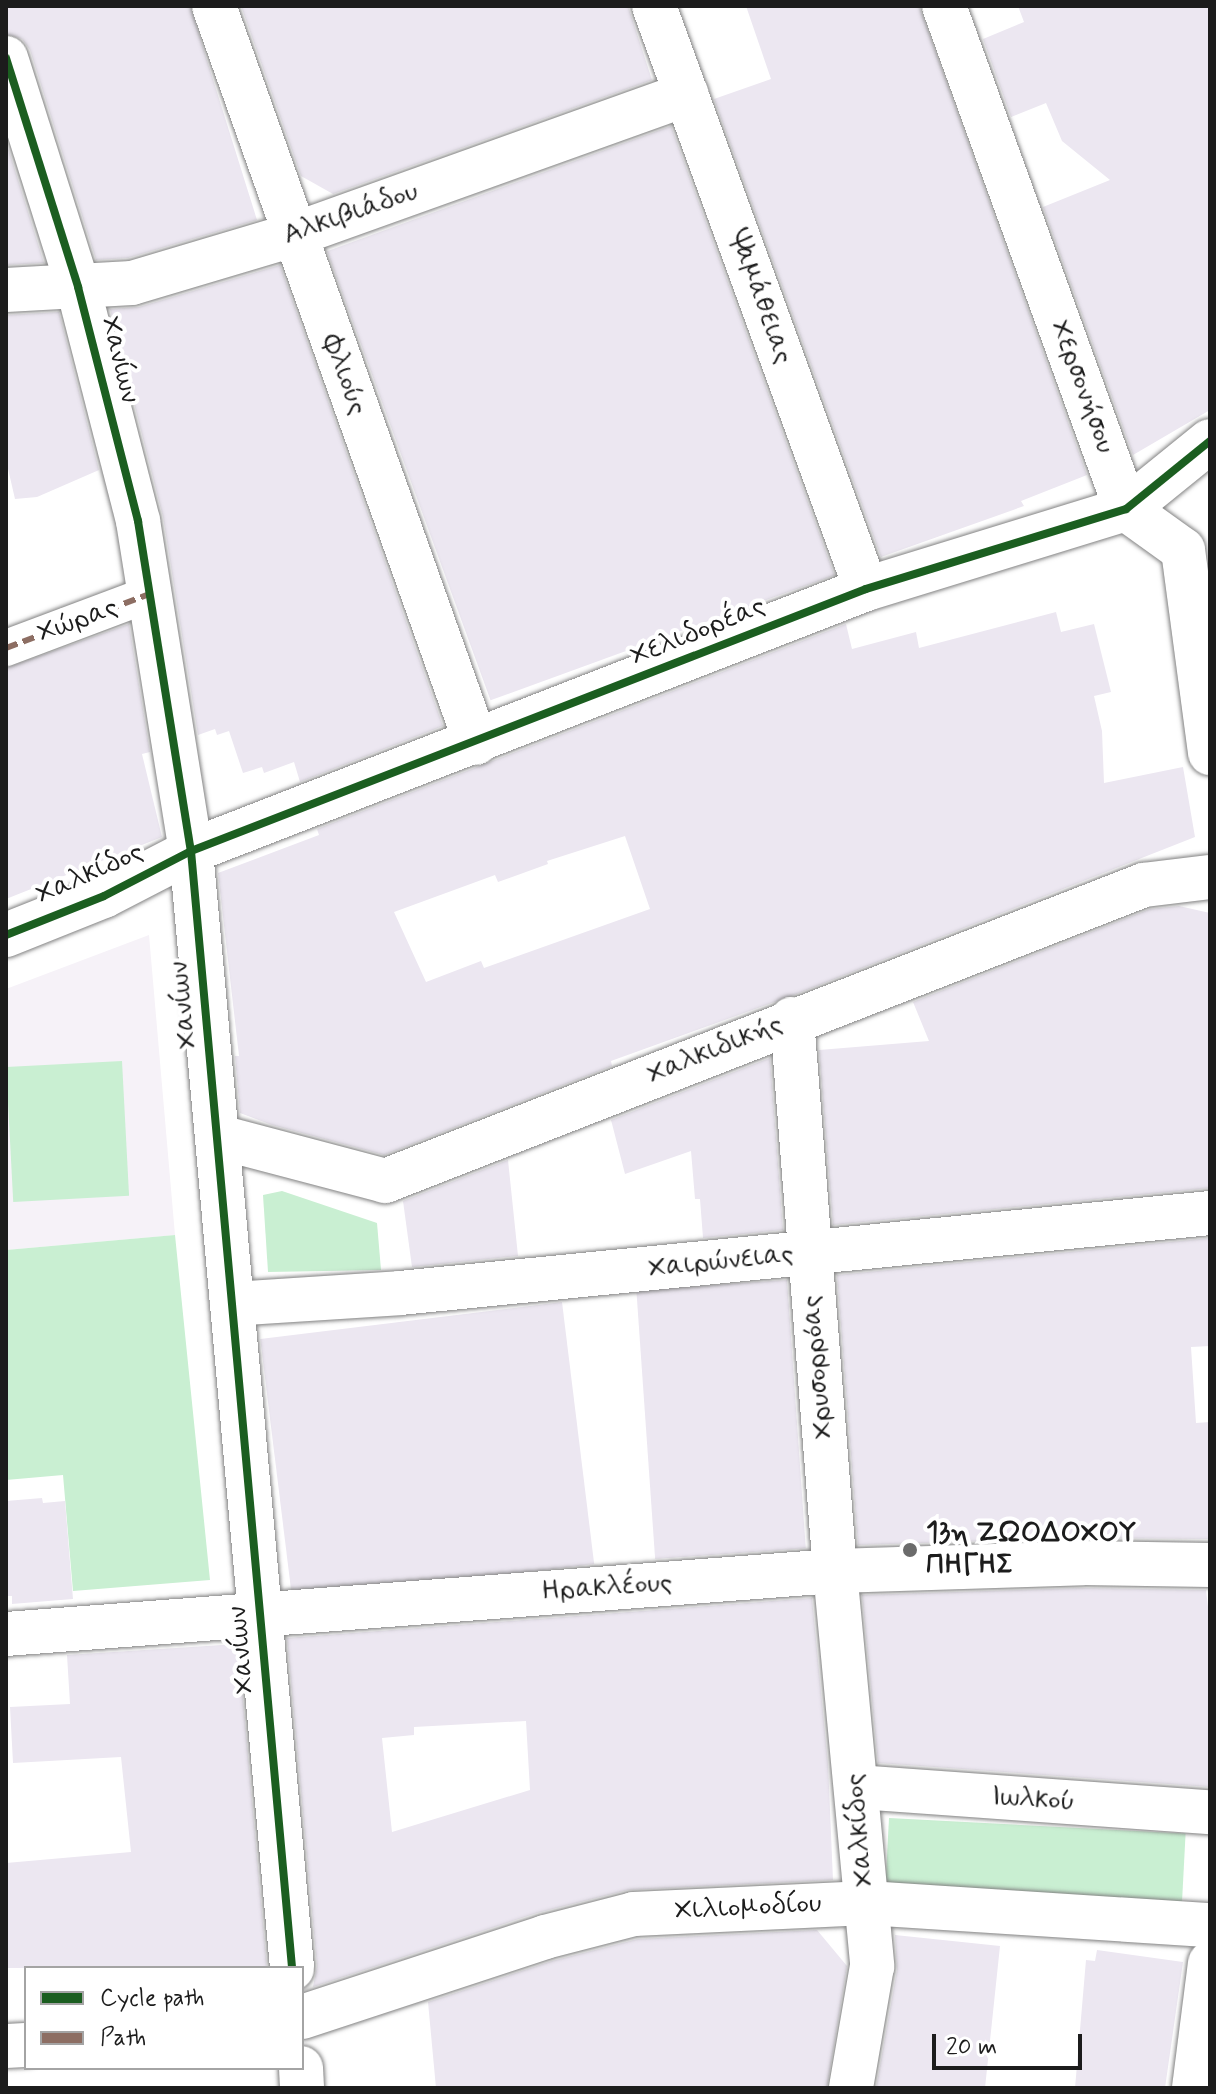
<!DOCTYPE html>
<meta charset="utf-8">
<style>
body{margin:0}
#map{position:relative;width:1216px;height:2094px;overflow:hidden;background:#fff;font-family:Mynerve,sans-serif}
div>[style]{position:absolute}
.built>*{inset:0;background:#f6f2f8}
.green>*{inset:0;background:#c9efd2;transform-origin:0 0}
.building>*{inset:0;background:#ece7f1;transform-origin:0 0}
.roads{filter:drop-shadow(0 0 2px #828282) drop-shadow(0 0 2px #828282)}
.pedestrian>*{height:36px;margin:-18px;padding:0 18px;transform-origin:18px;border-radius:18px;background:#fff}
.minor>*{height:44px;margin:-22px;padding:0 22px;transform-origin:22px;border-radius:22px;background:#fff}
.tertiary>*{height:44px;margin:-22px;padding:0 22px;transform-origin:22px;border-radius:22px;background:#fff}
.quiet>*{height:6px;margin-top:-3px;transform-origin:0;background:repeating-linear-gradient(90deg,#8d6e63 0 12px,transparent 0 18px)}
.cycleway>*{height:8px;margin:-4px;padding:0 4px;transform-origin:4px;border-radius:4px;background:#1b5e20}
.dots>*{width:22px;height:22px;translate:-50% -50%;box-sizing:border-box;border:4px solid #fff;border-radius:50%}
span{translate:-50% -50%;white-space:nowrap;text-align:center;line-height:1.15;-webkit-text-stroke:8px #fff;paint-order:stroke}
.street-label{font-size:28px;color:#1c1c1c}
.poi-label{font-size:28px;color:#1c1c1c;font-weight:700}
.left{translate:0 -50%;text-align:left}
.frame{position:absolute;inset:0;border:8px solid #1c1c1c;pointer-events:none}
.legend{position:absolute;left:24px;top:1966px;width:280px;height:104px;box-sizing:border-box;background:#fff;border:2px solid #a4a4a4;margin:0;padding:10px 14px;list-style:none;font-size:24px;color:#1c1c1c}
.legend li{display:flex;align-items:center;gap:16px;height:40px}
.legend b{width:40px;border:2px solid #a4a4a4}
.scale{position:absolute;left:932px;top:2034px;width:150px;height:36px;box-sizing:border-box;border:4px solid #1c1c1c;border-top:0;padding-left:10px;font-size:24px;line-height:28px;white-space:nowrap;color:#1c1c1c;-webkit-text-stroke:6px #fff;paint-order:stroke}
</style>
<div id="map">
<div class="built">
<i style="clip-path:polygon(149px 935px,175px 1235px,6px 1250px,6px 989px)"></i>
</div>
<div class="green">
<i style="left:122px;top:1061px;width:135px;height:116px;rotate:87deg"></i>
<i style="clip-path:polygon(282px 1191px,377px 1223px,381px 1270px,268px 1272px,263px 1195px)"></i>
<i style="clip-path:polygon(175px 1235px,210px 1580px,73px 1591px,63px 1475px,6px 1480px,6px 1250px)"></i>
<i style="left:889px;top:1818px;width:297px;height:69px;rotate:3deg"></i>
</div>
<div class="building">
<i style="clip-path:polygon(6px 6px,190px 6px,257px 220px,128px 258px,96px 260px,30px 50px,22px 39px,6px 34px)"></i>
<i style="clip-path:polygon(241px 6px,628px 6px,652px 80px,333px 194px,301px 176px)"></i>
<i style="clip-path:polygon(746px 6px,919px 6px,1087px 475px,1021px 501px,1024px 506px,881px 557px,714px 99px,771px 79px)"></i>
<i style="clip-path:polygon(1018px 6px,1210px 6px,1210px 410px,1133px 455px,1043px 207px,1110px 180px,1062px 141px,1046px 103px,1011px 117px,983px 39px,1024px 22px)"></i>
<i style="left:671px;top:126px;width:478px;height:366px;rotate:70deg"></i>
<i style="clip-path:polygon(6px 141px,44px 263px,6px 265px)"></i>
<i style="clip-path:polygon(280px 265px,443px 726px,300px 782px,294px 762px,264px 773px,262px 767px,243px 773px,229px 731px,217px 735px,215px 729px,198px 735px,163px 517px,110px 309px,139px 307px)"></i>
<i style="clip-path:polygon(59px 312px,99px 470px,37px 497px,15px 499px,6px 460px,6px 315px)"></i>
<i style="clip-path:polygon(evenodd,1056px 612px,1061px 632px,1094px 624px,1111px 692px,1094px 696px,1102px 731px,1104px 783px,1183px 767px,1195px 837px,794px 995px,611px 1061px,612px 1066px,384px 1155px,272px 1125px,240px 1113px,235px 1056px,239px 1056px,218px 873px,319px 835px,317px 829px,846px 624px,852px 649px,916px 632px,919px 648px,1056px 612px,625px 836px,650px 909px,484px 968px,481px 961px,426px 982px,394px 912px,495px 875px,498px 882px,548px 864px,547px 861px,625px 836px)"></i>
<i style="clip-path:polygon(129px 624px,150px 752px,142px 754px,162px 837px,6px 899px,6px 668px)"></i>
<i style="clip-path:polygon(1179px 906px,1210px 913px,1210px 1188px,833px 1225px,819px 1050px,929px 1041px,913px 1002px,1150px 909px)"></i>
<i style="clip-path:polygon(770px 1058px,783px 1230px,703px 1238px,700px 1199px,695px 1199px,691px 1151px,625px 1174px,611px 1120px)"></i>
<i style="clip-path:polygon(508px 1160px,518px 1256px,412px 1267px,403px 1201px)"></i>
<i style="clip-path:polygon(1210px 1238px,1210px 1346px,1191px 1347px,1196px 1423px,1210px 1422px,1210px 1539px,1082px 1538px,858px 1545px,837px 1275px)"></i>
<i style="left:787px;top:1280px;width:269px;height:151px;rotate:86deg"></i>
<i style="left:562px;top:1302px;width:264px;height:304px;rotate:83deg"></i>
<i style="clip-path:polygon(42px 1498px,43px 1503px,65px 1501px,73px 1599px,12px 1604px,12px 1596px,6px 1596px,6px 1501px)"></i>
<i style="clip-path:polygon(1083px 1588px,1206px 1590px,1210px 1624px,1210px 1787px,878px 1763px,862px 1595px)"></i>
<i style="clip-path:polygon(evenodd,812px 1598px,828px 1764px,833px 1880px,628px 1890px,537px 1913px,313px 1987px,317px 1966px,287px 1638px,812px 1598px,526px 1721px,530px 1790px,392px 1832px,382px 1738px,414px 1735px,414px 1727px,526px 1721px)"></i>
<i style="clip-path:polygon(238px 1644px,267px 1968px,6px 1968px,6px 1863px,131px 1852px,121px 1757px,13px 1763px,10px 1707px,70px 1704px,67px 1655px)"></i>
<i style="clip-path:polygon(817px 1930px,847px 1966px,827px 2088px,436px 2088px,428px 2002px,552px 1961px,638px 1939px)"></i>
<i style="clip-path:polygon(895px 1935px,1000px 1946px,985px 2088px,876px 2088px,897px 1970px)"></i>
<i style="clip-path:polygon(1097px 1950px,1183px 1962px,1165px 2088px,1075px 2088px,1086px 1960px,1095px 1961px)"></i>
</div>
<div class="roads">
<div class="pedestrian">
<i style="left:6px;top:648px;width:154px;rotate:-20.6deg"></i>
</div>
<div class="minor">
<i style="left:214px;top:6px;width:782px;rotate:70.43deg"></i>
<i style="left:654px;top:6px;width:620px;rotate:70.02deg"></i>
<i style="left:944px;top:6px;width:535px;rotate:70.11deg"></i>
<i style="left:1126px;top:509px;width:70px;rotate:35.7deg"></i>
<i style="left:1183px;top:550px;width:205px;rotate:82.4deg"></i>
<i style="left:6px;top:58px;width:240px;rotate:72.5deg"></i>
<i style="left:78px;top:287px;width:242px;rotate:75.6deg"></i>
<i style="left:138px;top:521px;width:334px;rotate:80.9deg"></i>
<i style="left:191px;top:851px;width:1122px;rotate:84.83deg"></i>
<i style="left:6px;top:290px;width:126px;rotate:-3.2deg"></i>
<i style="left:132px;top:283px;width:168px;rotate:-16.6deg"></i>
<i style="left:293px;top:235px;width:418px;rotate:-19.7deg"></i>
<i style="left:6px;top:935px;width:105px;rotate:-21.7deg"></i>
<i style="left:104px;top:896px;width:98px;rotate:-27.3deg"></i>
<i style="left:191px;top:851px;width:724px;rotate:-21.21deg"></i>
<i style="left:866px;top:589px;width:272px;rotate:-17.1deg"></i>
<i style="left:1126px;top:509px;width:108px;rotate:-39deg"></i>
<i style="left:792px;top:1019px;width:554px;rotate:85.55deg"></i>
<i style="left:835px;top:1571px;width:397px;rotate:84.6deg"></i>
<i style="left:872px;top:1966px;width:124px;rotate:99.8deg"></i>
<i style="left:219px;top:1137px;width:172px;rotate:14.8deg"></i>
<i style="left:385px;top:1181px;width:815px;rotate:-21.31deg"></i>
<i style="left:1144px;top:885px;width:66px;rotate:-6.9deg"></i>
<i style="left:232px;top:1304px;width:168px;rotate:-3.7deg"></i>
<i style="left:400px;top:1293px;width:814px;rotate:-5.64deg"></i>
<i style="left:857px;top:1787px;width:354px;rotate:4.1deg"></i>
<i style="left:302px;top:2017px;width:256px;rotate:-18.2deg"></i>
<i style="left:545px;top:1937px;width:92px;rotate:-14.5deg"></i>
<i style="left:634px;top:1914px;width:233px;rotate:-2.7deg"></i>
<i style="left:867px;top:1903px;width:344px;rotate:3.7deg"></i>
<i style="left:6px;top:2046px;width:20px;rotate:-3deg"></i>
<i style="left:301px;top:2068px;width:20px;rotate:87deg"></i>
<i style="left:1194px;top:2088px;width:126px;rotate:-82.7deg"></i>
</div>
<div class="tertiary">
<i style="left:6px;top:1634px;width:831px;rotate:-4.35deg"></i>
<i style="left:835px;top:1571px;width:248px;rotate:-1.8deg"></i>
<i style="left:1083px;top:1563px;width:127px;rotate:0.9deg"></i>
</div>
</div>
<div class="quiet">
<i style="left:6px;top:648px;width:154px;rotate:-20.6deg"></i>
</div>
<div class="cycleway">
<i style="left:6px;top:58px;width:240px;rotate:72.5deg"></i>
<i style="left:78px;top:287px;width:242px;rotate:75.6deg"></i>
<i style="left:138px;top:521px;width:334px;rotate:80.9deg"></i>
<i style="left:191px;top:851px;width:1122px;rotate:84.83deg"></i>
<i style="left:6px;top:935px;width:105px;rotate:-21.7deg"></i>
<i style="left:104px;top:896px;width:98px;rotate:-27.3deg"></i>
<i style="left:191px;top:851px;width:724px;rotate:-21.21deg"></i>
<i style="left:866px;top:589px;width:272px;rotate:-17.1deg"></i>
<i style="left:1126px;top:509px;width:108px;rotate:-39deg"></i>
</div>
<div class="dots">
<i style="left:910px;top:1550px;background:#6b6b6b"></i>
</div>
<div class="street-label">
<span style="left:351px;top:214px;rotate:-19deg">Αλκιβιάδου</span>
<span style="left:760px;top:297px;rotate:70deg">Ψαμάθειας</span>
<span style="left:119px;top:360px;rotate:76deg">Χανίων</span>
<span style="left:344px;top:375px;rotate:70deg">Φλιούς</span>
<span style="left:1082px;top:387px;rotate:70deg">Χερσονήσου</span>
<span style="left:78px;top:621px;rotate:-20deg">Χώρας</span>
<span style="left:698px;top:632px;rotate:-22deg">Χελιδορέας</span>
<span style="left:90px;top:874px;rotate:-24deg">Χαλκίδος</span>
<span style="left:184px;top:1005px;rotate:-96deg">Χανίων</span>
<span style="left:715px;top:1050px;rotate:-22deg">Χαλκιδικής</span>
<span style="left:721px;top:1262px;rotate:-6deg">Χαιρώνειας</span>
<span style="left:818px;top:1367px;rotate:-95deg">Χρυσορρόας</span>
<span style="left:607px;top:1588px;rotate:-4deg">Ηρακλέους</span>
<span style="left:242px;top:1650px;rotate:-95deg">Χανίων</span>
<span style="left:1033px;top:1800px;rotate:4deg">Ιωλκού</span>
<span style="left:860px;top:1830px;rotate:-95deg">Χαλκίδος</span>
<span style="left:748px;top:1908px;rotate:-3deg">Χιλιομοδίου</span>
</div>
<div class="poi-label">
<span class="left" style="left:926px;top:1550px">13η ΖΩΟΔΟΧΟΥ<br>ΠΗΓΗΣ</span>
</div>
<div class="frame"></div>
<ul class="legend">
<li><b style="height:10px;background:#1b5e20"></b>Cycle path</li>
<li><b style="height:10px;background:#8d6e63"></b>Path</li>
</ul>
<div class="scale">20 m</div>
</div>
